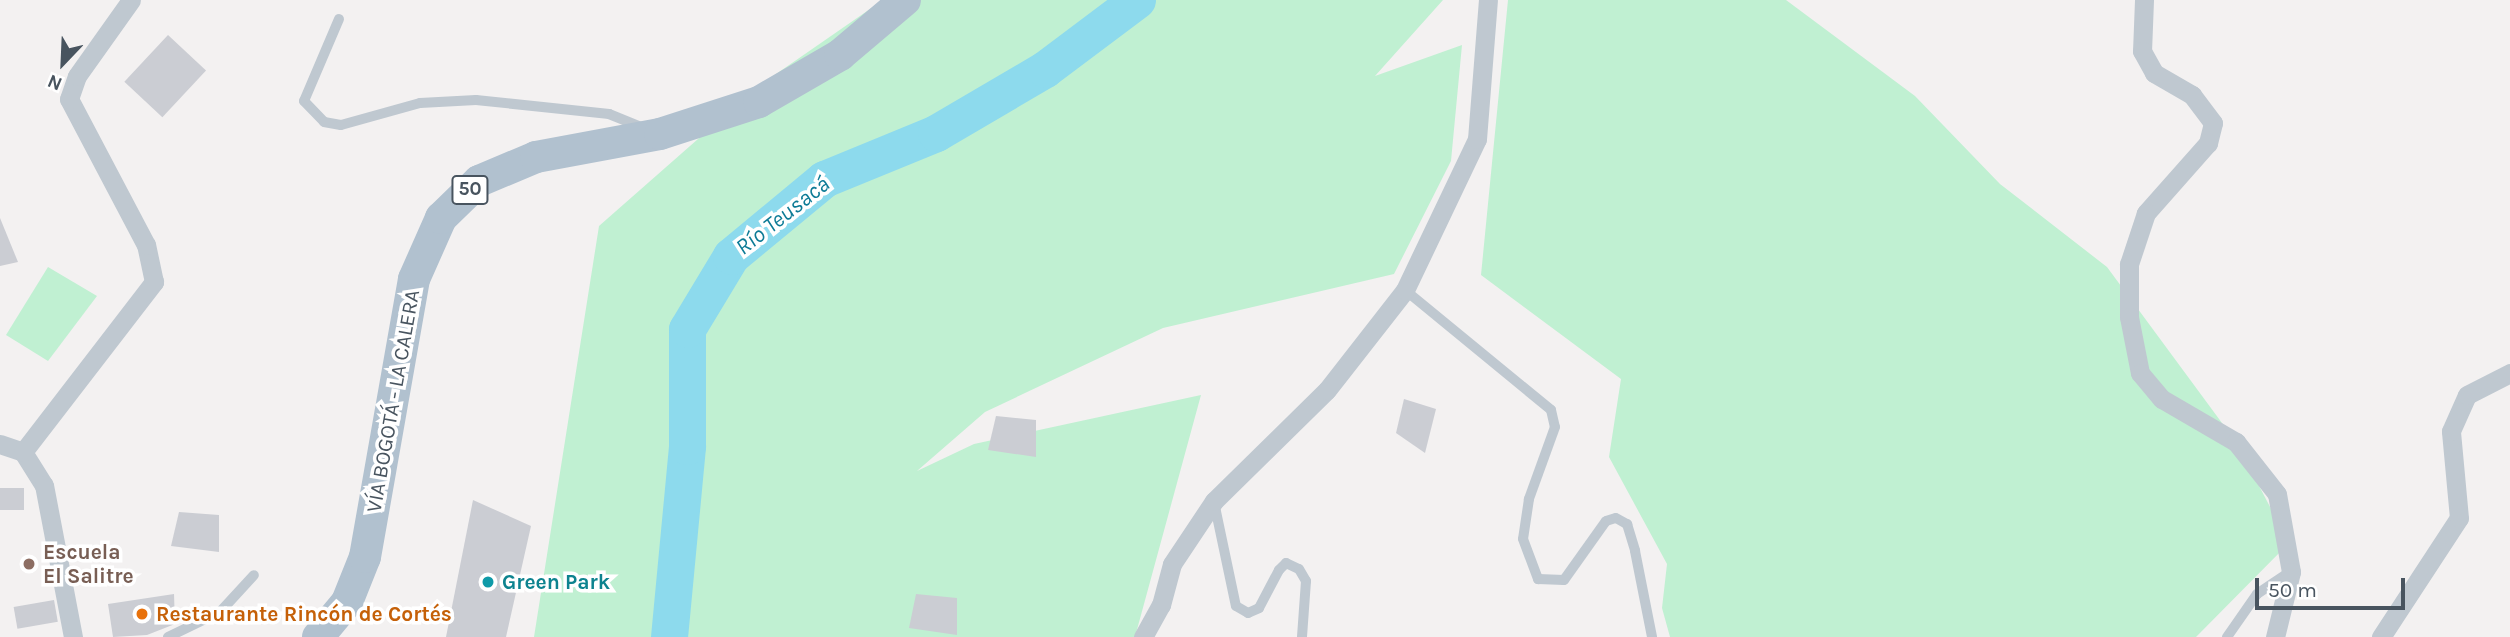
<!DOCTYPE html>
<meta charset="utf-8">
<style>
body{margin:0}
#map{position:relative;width:2510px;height:637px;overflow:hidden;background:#f3f1f1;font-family:Karla,sans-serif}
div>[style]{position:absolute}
.green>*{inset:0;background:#c0f0d2}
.river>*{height:37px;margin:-18.5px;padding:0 18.5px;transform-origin:18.5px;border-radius:18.5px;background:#8ddaed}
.building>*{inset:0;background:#cbcdd3;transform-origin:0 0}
.service>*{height:10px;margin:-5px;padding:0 5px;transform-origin:5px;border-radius:5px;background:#bfc8d0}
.minor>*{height:19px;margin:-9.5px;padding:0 9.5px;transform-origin:9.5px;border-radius:9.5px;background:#bfc8d0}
.primary>*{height:32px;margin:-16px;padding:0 16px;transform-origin:16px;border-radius:16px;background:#b1c1cf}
.dots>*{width:19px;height:19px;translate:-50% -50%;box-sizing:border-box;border:4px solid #fff;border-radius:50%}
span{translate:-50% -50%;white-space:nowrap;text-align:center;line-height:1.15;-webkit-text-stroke:7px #fff;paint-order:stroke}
.shield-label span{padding:2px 5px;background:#fff;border:2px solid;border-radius:5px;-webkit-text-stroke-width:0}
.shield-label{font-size:19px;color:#48545f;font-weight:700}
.street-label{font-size:21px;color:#48545f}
.education-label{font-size:21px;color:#785e54;font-weight:700}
.left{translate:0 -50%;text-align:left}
.culture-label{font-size:21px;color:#0d838f;font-weight:700}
.food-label{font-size:21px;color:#c56008;font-weight:700}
.water-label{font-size:23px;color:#0d7b96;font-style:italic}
.north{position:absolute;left:28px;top:28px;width:70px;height:70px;-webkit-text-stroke:5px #fff;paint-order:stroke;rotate:203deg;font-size:19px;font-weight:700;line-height:28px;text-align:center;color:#48545f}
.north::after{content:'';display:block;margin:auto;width:24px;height:32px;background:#48545f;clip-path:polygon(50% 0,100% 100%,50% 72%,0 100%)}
.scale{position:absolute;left:2255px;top:578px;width:150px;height:32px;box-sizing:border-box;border:4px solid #48545f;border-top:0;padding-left:9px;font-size:21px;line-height:24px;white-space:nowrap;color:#48545f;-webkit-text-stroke:5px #fff;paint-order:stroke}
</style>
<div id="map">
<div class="green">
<i style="clip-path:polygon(883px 0,1443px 0,1375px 76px,1462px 45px,1451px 161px,1394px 274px,1163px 328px,985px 412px,917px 471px,974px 444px,1201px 395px,1135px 637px,534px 637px,599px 226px,756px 88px)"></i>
<i style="clip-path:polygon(1508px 0,1786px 0,1915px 96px,2000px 184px,2107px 267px,2236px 442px,2289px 543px,2196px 637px,1670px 637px,1662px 608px,1667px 564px,1609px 457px,1621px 379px,1481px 275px)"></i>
<i style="clip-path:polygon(48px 267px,97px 296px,48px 361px,6px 335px)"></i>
</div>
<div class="river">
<i style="left:669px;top:637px;width:192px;rotate:-84.6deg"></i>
<i style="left:687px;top:446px;width:117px;rotate:-90deg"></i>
<i style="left:687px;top:329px;width:85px;rotate:-58.9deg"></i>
<i style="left:731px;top:256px;width:121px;rotate:-39.6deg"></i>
<i style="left:824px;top:179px;width:121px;rotate:-22.3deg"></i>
<i style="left:936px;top:133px;width:126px;rotate:-30.4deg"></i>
<i style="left:1045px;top:69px;width:115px;rotate:-36.9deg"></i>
</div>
<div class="building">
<i style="left:168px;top:35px;width:52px;height:64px;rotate:43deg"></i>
<i style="clip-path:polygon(0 218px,18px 262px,0 266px)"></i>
<i style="clip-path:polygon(1404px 399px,1436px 409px,1425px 453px,1396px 433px)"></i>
<i style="clip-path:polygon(996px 416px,1036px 420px,1036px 457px,988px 450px)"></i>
<i style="left:0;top:488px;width:24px;height:22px"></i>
<i style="clip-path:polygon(473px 500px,531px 526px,506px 637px,446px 637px)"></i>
<i style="clip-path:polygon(179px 512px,219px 515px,219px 552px,171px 546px)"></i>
<i style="clip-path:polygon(174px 594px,175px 624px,147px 635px,113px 637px,108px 604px)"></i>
<i style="clip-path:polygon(916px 594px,957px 598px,957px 635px,909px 628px)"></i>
<i style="left:54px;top:600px;width:22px;height:41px;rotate:80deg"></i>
</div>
<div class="service">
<i style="left:339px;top:19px;width:89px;rotate:113.1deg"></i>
<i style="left:304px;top:101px;width:29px;rotate:46deg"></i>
<i style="left:324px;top:122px;width:17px;rotate:10deg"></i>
<i style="left:341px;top:125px;width:82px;rotate:-15.6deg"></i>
<i style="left:420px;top:103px;width:56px;rotate:-3.1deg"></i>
<i style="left:476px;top:100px;width:134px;rotate:6deg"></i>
<i style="left:609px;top:114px;width:37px;rotate:22deg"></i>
<i style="left:1405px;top:290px;width:189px;rotate:39.4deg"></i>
<i style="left:1551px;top:410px;width:17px;rotate:77deg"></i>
<i style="left:1555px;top:427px;width:77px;rotate:109.9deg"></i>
<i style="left:1529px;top:499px;width:40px;rotate:98.5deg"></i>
<i style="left:1523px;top:539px;width:43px;rotate:69.4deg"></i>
<i style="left:1538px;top:579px;width:26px;rotate:2deg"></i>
<i style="left:1564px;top:580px;width:72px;rotate:-54.6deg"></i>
<i style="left:1606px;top:521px;width:10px;rotate:-17deg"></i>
<i style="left:1616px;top:518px;width:13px;rotate:29deg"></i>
<i style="left:1627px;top:524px;width:28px;rotate:73deg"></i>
<i style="left:1635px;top:551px;width:88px;rotate:78.8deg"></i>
<i style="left:1214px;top:502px;width:106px;rotate:78.1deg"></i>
<i style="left:1236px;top:606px;width:14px;rotate:30deg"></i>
<i style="left:1248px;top:613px;width:12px;rotate:-24deg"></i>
<i style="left:1259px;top:608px;width:43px;rotate:-62.2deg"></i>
<i style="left:1279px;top:570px;width:10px;rotate:-45deg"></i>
<i style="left:1286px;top:563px;width:14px;rotate:25deg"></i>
<i style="left:1299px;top:569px;width:14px;rotate:60deg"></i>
<i style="left:1306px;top:581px;width:56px;rotate:94.1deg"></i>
<i style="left:168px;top:637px;width:58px;rotate:-25.7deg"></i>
<i style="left:220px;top:612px;width:50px;rotate:-47.4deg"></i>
<i style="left:2227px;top:637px;width:52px;rotate:-55.1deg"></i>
<i style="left:2257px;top:594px;width:40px;rotate:-34deg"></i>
</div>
<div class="minor">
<i style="left:2144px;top:0;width:51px;rotate:92.2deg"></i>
<i style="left:2142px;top:51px;width:25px;rotate:61deg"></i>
<i style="left:2154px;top:73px;width:44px;rotate:30.1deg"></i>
<i style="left:2192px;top:95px;width:35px;rotate:53deg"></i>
<i style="left:2213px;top:123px;width:21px;rotate:104deg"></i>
<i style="left:2208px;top:143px;width:94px;rotate:131.5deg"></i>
<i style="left:2146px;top:213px;width:54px;rotate:108.4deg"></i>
<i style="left:2129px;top:264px;width:53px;rotate:90deg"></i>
<i style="left:2129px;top:317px;width:57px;rotate:78.9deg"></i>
<i style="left:2140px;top:373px;width:34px;rotate:50deg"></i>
<i style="left:2162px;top:399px;width:86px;rotate:30.2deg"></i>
<i style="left:2236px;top:442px;width:66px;rotate:51.7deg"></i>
<i style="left:2277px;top:494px;width:79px;rotate:79.8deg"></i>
<i style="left:2291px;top:572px;width:67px;rotate:103.8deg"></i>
<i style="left:0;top:444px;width:24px;rotate:19deg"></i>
<i style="left:23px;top:452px;width:39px;rotate:58deg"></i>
<i style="left:44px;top:485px;width:155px;rotate:79.2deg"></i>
<i style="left:23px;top:452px;width:215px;rotate:-52.4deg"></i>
<i style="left:154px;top:282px;width:38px;rotate:-102deg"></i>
<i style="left:146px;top:245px;width:165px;rotate:-117.8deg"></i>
<i style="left:69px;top:99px;width:24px;rotate:-71deg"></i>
<i style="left:77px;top:76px;width:93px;rotate:-54.6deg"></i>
<i style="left:1143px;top:637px;width:37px;rotate:-61deg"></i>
<i style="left:1161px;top:605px;width:42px;rotate:-75deg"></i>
<i style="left:1172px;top:564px;width:76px;rotate:-56.3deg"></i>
<i style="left:1214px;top:501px;width:158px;rotate:-44.5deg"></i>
<i style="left:1327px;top:390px;width:127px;rotate:-52deg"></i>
<i style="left:1405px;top:290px;width:167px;rotate:-64.5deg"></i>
<i style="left:1477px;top:139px;width:139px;rotate:-85.5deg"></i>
<i style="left:2381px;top:637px;width:142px;rotate:-56.8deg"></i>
<i style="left:2459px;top:518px;width:87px;rotate:-95.3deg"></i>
<i style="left:2451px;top:431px;width:39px;rotate:-66deg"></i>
<i style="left:2467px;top:395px;width:48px;rotate:-27.1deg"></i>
</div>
<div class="primary">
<i style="left:318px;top:637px;width:45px;rotate:-50.4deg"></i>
<i style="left:347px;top:602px;width:48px;rotate:-68.2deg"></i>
<i style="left:365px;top:557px;width:282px;rotate:-80deg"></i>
<i style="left:414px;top:279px;width:67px;rotate:-66.1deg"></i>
<i style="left:441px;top:218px;width:53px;rotate:-44.2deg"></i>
<i style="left:479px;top:181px;width:62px;rotate:-22.8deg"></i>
<i style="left:536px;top:157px;width:126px;rotate:-10.5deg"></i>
<i style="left:660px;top:134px;width:104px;rotate:-17.9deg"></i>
<i style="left:759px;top:102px;width:94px;rotate:-30.1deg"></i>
<i style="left:840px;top:55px;width:85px;rotate:-40.2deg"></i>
</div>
<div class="dots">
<i style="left:29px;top:564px;background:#8d6e63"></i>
<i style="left:488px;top:582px;background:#0f9aa8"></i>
<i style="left:142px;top:614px;background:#e8710a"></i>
</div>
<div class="shield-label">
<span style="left:470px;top:190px">50</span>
</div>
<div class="street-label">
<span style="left:393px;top:401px;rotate:-80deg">VÍA BOGOTÁ - LA CALERA</span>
</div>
<div class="education-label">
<span class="left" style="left:43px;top:564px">Escuela<br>El Salitre</span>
</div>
<div class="culture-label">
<span class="left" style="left:502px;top:582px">Green Park</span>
</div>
<div class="food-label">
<span class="left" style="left:156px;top:614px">Restaurante Rincón de Cortés</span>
</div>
<div class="water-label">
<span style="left:783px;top:216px;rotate:-38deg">Río Teusacá</span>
</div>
<div class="north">N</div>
<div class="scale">50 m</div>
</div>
